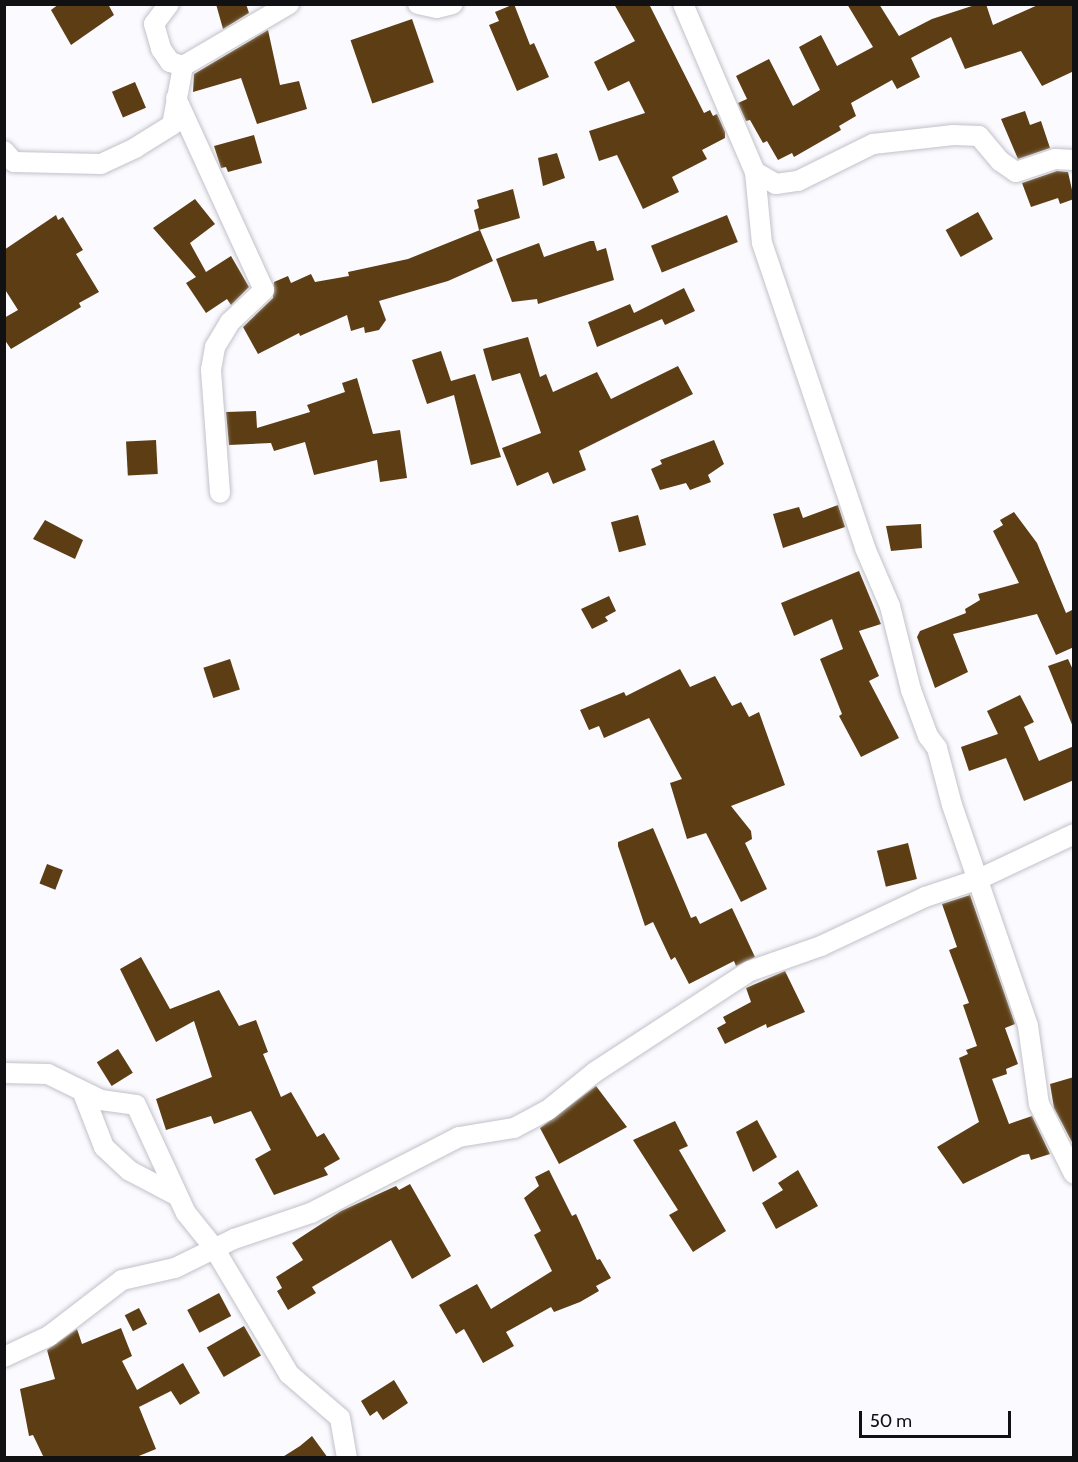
<!DOCTYPE html>
<style>
body{margin:0}
#map{position:relative;width:1078px;height:1462px;overflow:hidden;background:#fafaff;font-family:Cabin,sans-serif}
div>[style]{position:absolute}
.building>*{inset:0;background:#5d3e14;transform-origin:0 0}
.roads{filter:drop-shadow(0 0 2px #c1c1c9) drop-shadow(0 0 2px #c1c1c9)}
.street>*{height:20px;margin:-10px;padding:0 10px;transform-origin:10px;border-radius:10px;background:#fff}
span{translate:-50% -50%;white-space:nowrap;text-align:center;line-height:1.15;-webkit-text-stroke:6px #fafaff;paint-order:stroke}
.frame{position:absolute;inset:0;border:6px solid #111114;pointer-events:none}
.scale{position:absolute;left:859px;top:1411px;width:152px;height:27px;box-sizing:border-box;border:3px solid #111114;border-top:0;padding-left:8px;font-size:18px;line-height:21px;white-space:nowrap;color:#111114;-webkit-text-stroke:4px #fafaff;paint-order:stroke}
</style>
<div id="map">
<div class="building">
<i style="clip-path:polygon(59px 4px,108px 4px,114px 15px,71px 45px,51px 10px)"></i>
<i style="clip-path:polygon(216px 4px,246px 4px,249px 13px,223px 29px)"></i>
<i style="clip-path:polygon(514px 4px,530px 45px,534px 43px,549px 77px,517px 91px,489px 25px,499px 21px,495px 12px)"></i>
<i style="clip-path:polygon(614px 4px,649px 4px,704px 113px,710px 110px,713px 116px,717px 114px,725px 132px,725px 138px,702px 150px,707px 159px,672px 177px,679px 192px,643px 209px,617px 155px,599px 161px,589px 131px,645px 113px,629px 81px,608px 91px,594px 62px,635px 41px)"></i>
<i style="clip-path:polygon(847px 4px,879px 4px,899px 36px,932px 19px,978px 4px,986px 4px,993px 25px,1040px 4px,1074px 4px,1074px 71px,1042px 86px,1021px 51px,965px 69px,951px 37px,911px 58px,920px 77px,897px 89px,892px 80px,851px 103px,856px 116px,839px 126px,841px 130px,794px 157px,792px 153px,778px 160px,767px 141px,763px 143px,750px 120px,746px 121px,738px 103px,747px 99px,736px 76px,769px 59px,793px 106px,820px 90px,799px 47px,821px 35px,837px 66px,873px 47px)"></i>
<i style="left:412px;top:19px;width:67px;height:65px;rotate:71deg"></i>
<i style="clip-path:polygon(268px 30px,280px 85px,299px 81px,307px 109px,257px 124px,241px 78px,193px 92px,194px 74px)"></i>
<i style="left:135px;top:82px;width:28px;height:25px;rotate:67deg"></i>
<i style="clip-path:polygon(1025px 111px,1030px 125px,1041px 121px,1050px 148px,1018px 159px,1001px 119px)"></i>
<i style="clip-path:polygon(254px 135px,262px 163px,228px 172px,226px 167px,221px 168px,214px 146px)"></i>
<i style="clip-path:polygon(557px 153px,565px 178px,543px 186px,538px 158px)"></i>
<i style="clip-path:polygon(1057px 171px,1068px 172px,1074px 199px,1060px 204px,1058px 198px,1031px 207px,1022px 183px)"></i>
<i style="clip-path:polygon(513px 189px,520px 218px,479px 230px,474px 210px,479px 208px,477px 200px)"></i>
<i style="clip-path:polygon(195px 199px,215px 224px,190px 243px,206px 272px,231px 256px,249px 287px,231px 305px,227px 299px,206px 313px,186px 283px,196px 277px,153px 228px)"></i>
<i style="left:978px;top:212px;width:31px;height:37px;rotate:61deg"></i>
<i style="clip-path:polygon(56px 215px,58px 220px,63px 217px,83px 250px,76px 254px,99px 292px,79px 303px,81px 307px,11px 349px,4px 339px,4px 318px,18px 310px,4px 288px,4px 250px)"></i>
<i style="left:727px;top:215px;width:29px;height:82px;rotate:68deg"></i>
<i style="clip-path:polygon(480px 230px,493px 261px,448px 281px,379px 301px,386px 320px,379px 330px,365px 333px,364px 327px,351px 331px,347px 315px,300px 336px,299px 333px,258px 354px,243px 327px,273px 298px,274px 282px,288px 276px,291px 283px,311px 274px,315px 282px,349px 276px,348px 272px,408px 259px)"></i>
<i style="clip-path:polygon(590px 241px,594px 241px,597px 251px,606px 248px,614px 280px,538px 304px,537px 299px,512px 302px,496px 259px,539px 243px,544px 257px)"></i>
<i style="clip-path:polygon(684px 288px,695px 311px,665px 325px,662px 319px,597px 347px,588px 322px,630px 304px,634px 313px)"></i>
<i style="clip-path:polygon(528px 337px,540px 377px,546px 374px,553px 392px,597px 372px,611px 399px,678px 366px,693px 394px,579px 451px,586px 470px,553px 484px,548px 472px,517px 486px,502px 448px,541px 433px,520px 373px,492px 381px,483px 349px)"></i>
<i style="clip-path:polygon(441px 351px,451px 381px,475px 374px,501px 457px,471px 465px,454px 395px,427px 404px,412px 360px)"></i>
<i style="clip-path:polygon(357px 378px,373px 434px,400px 430px,407px 478px,380px 482px,377px 460px,314px 475px,305px 442px,274px 451px,271px 443px,229px 445px,226px 412px,256px 411px,257px 428px,310px 412px,307px 405px,345px 392px,342px 383px)"></i>
<i style="left:156px;top:440px;width:34px;height:30px;rotate:87deg"></i>
<i style="clip-path:polygon(714px 440px,724px 464px,708px 475px,711px 482px,690px 490px,686px 483px,660px 490px,651px 469px,662px 464px,660px 460px)"></i>
<i style="clip-path:polygon(838px 505px,845px 527px,783px 548px,773px 514px,799px 507px,803px 518px)"></i>
<i style="clip-path:polygon(1014px 512px,1037px 543px,1066px 613px,1074px 609px,1074px 647px,1056px 655px,1037px 614px,953px 634px,968px 672px,935px 688px,917px 637px,920px 631px,966px 613px,965px 609px,980px 600px,978px 594px,1019px 583px,993px 531px,1003px 525px,1000px 520px)"></i>
<i style="left:638px;top:515px;width:31px;height:28px;rotate:75deg"></i>
<i style="clip-path:polygon(45px 520px,83px 540px,75px 559px,33px 539px)"></i>
<i style="clip-path:polygon(921px 524px,922px 548px,891px 551px,886px 526px)"></i>
<i style="clip-path:polygon(859px 571px,881px 624px,859px 631px,879px 676px,869px 681px,899px 738px,861px 757px,839px 716px,842px 714px,820px 659px,843px 649px,832px 619px,794px 636px,781px 603px)"></i>
<i style="clip-path:polygon(609px 596px,616px 611px,605px 617px,608px 621px,592px 629px,581px 609px)"></i>
<i style="left:230px;top:659px;width:32px;height:28px;rotate:72deg"></i>
<i style="clip-path:polygon(1068px 659px,1074px 672px,1073px 727px,1048px 666px)"></i>
<i style="clip-path:polygon(680px 669px,690px 687px,715px 676px,732px 706px,741px 702px,749px 717px,759px 712px,785px 785px,731px 806px,751px 831px,752px 839px,745px 843px,767px 889px,741px 902px,706px 833px,687px 839px,670px 783px,682px 779px,649px 718px,604px 738px,599px 726px,589px 730px,580px 710px,624px 692px,626px 696px)"></i>
<i style="clip-path:polygon(1020px 695px,1034px 722px,1024px 727px,1039px 761px,1074px 746px,1074px 780px,1024px 801px,1006px 758px,969px 771px,961px 747px,998px 734px,987px 711px)"></i>
<i style="clip-path:polygon(653px 828px,691px 918px,696px 916px,700px 924px,732px 908px,755px 957px,736px 966px,734px 961px,689px 984px,675px 957px,671px 960px,653px 922px,645px 926px,618px 846px,618px 842px)"></i>
<i style="left:908px;top:843px;width:37px;height:32px;rotate:76deg"></i>
<i style="left:47px;top:864px;width:17px;height:21px;rotate:21deg"></i>
<i style="clip-path:polygon(970px 895px,1015px 1024px,1005px 1028px,1018px 1064px,1006px 1069px,1007px 1074px,992px 1079px,1009px 1124px,1032px 1116px,1050px 1154px,1031px 1160px,1029px 1154px,1022px 1155px,963px 1184px,937px 1147px,979px 1122px,959px 1058px,968px 1054px,966px 1050px,977px 1046px,963px 1005px,969px 1003px,949px 950px,957px 947px,942px 904px)"></i>
<i style="clip-path:polygon(141px 957px,170px 1009px,219px 990px,239px 1026px,256px 1020px,268px 1052px,263px 1054px,281px 1097px,291px 1092px,317px 1137px,324px 1133px,340px 1159px,324px 1168px,328px 1175px,274px 1195px,255px 1159px,271px 1150px,251px 1111px,214px 1124px,211px 1116px,166px 1130px,156px 1099px,212px 1077px,194px 1021px,156px 1042px,120px 969px)"></i>
<i style="clip-path:polygon(785px 971px,805px 1012px,767px 1028px,766px 1024px,725px 1044px,717px 1028px,726px 1023px,723px 1017px,751px 1002px,746px 988px)"></i>
<i style="left:118px;top:1049px;width:28px;height:25px;rotate:58deg"></i>
<i style="clip-path:polygon(1074px 1077px,1074px 1146px,1054px 1108px,1050px 1084px)"></i>
<i style="clip-path:polygon(596px 1086px,627px 1127px,559px 1164px,540px 1128px)"></i>
<i style="clip-path:polygon(757px 1120px,777px 1157px,753px 1172px,736px 1132px)"></i>
<i style="clip-path:polygon(675px 1121px,688px 1146px,679px 1150px,726px 1231px,693px 1252px,669px 1215px,678px 1210px,633px 1140px)"></i>
<i style="clip-path:polygon(549px 1170px,572px 1216px,576px 1214px,597px 1260px,600px 1259px,611px 1278px,596px 1286px,599px 1291px,580px 1302px,554px 1312px,551px 1307px,506px 1332px,514px 1346px,483px 1363px,464px 1329px,456px 1334px,439px 1305px,477px 1284px,491px 1309px,552px 1271px,534px 1235px,541px 1231px,524px 1198px,539px 1186px,535px 1177px)"></i>
<i style="clip-path:polygon(798px 1170px,818px 1206px,776px 1229px,762px 1203px,783px 1190px,778px 1183px)"></i>
<i style="clip-path:polygon(410px 1184px,451px 1256px,412px 1279px,391px 1240px,312px 1287px,316px 1293px,288px 1310px,277px 1291px,282px 1288px,276px 1277px,303px 1260px,292px 1243px,341px 1211px,396px 1186px,399px 1190px)"></i>
<i style="left:219px;top:1293px;width:26px;height:36px;rotate:62deg"></i>
<i style="left:139px;top:1308px;width:18px;height:16px;rotate:63deg"></i>
<i style="left:244px;top:1326px;width:34px;height:43px;rotate:60deg"></i>
<i style="clip-path:polygon(121px 1328px,132px 1356px,122px 1361px,137px 1390px,183px 1363px,200px 1393px,180px 1405px,171px 1391px,139px 1407px,156px 1449px,134px 1458px,44px 1458px,33px 1435px,29px 1436px,20px 1389px,55px 1379px,47px 1350px,77px 1329px,82px 1344px)"></i>
<i style="clip-path:polygon(394px 1380px,408px 1403px,383px 1420px,377px 1411px,370px 1416px,361px 1401px)"></i>
<i style="clip-path:polygon(312px 1436px,328px 1458px,281px 1458px,300px 1446px)"></i>
</div>
<div class="roads">
<div class="street">
<i style="left:169px;top:4px;width:25px;rotate:127deg"></i>
<i style="left:154px;top:24px;width:26px;rotate:74deg"></i>
<i style="left:161px;top:49px;width:16px;rotate:55deg"></i>
<i style="left:170px;top:62px;width:14px;rotate:17deg"></i>
<i style="left:418px;top:4px;width:19px;rotate:12deg"></i>
<i style="left:437px;top:8px;width:16px;rotate:-14deg"></i>
<i style="left:683px;top:4px;width:183px;rotate:66.8deg"></i>
<i style="left:755px;top:172px;width:24px;rotate:30deg"></i>
<i style="left:776px;top:184px;width:22px;rotate:-8deg"></i>
<i style="left:798px;top:181px;width:84px;rotate:-26.3deg"></i>
<i style="left:873px;top:144px;width:81px;rotate:-6.4deg"></i>
<i style="left:953px;top:135px;width:26px;rotate:2deg"></i>
<i style="left:979px;top:136px;width:33px;rotate:50deg"></i>
<i style="left:1000px;top:161px;width:19px;rotate:35deg"></i>
<i style="left:1016px;top:172px;width:41px;rotate:-18.4deg"></i>
<i style="left:1055px;top:159px;width:19px;rotate:3deg"></i>
<i style="left:176px;top:98px;width:211px;rotate:65.4deg"></i>
<i style="left:264px;top:290px;width:47px;rotate:136.7deg"></i>
<i style="left:230px;top:322px;width:29px;rotate:121deg"></i>
<i style="left:215px;top:347px;width:23px;rotate:100deg"></i>
<i style="left:211px;top:370px;width:123px;rotate:85.8deg"></i>
<i style="left:4px;top:151px;width:15px;rotate:48deg"></i>
<i style="left:14px;top:162px;width:87px;rotate:1.3deg"></i>
<i style="left:101px;top:164px;width:38px;rotate:-25deg"></i>
<i style="left:135px;top:148px;width:44px;rotate:-31.9deg"></i>
<i style="left:172px;top:125px;width:60px;rotate:-79.4deg"></i>
<i style="left:183px;top:66px;width:123px;rotate:-30.3deg"></i>
<i style="left:755px;top:172px;width:71px;rotate:84.4deg"></i>
<i style="left:762px;top:243px;width:322px;rotate:71.3deg"></i>
<i style="left:865px;top:548px;width:63px;rotate:66.7deg"></i>
<i style="left:890px;top:606px;width:87px;rotate:76deg"></i>
<i style="left:911px;top:690px;width:49px;rotate:69.7deg"></i>
<i style="left:928px;top:736px;width:15px;rotate:53deg"></i>
<i style="left:937px;top:748px;width:59px;rotate:75.3deg"></i>
<i style="left:952px;top:805px;width:234px;rotate:71deg"></i>
<i style="left:1028px;top:1026px;width:79px;rotate:82deg"></i>
<i style="left:1039px;top:1104px;width:78px;rotate:63.4deg"></i>
<i style="left:4px;top:1073px;width:44px;rotate:1.3deg"></i>
<i style="left:48px;top:1074px;width:59px;rotate:26.1deg"></i>
<i style="left:101px;top:1100px;width:35px;rotate:8deg"></i>
<i style="left:136px;top:1105px;width:119px;rotate:65.2deg"></i>
<i style="left:186px;top:1213px;width:45px;rotate:51.3deg"></i>
<i style="left:214px;top:1248px;width:147px;rotate:59.2deg"></i>
<i style="left:289px;top:1374px;width:67px;rotate:40.8deg"></i>
<i style="left:340px;top:1418px;width:41px;rotate:80.1deg"></i>
<i style="left:83px;top:1093px;width:58px;rotate:68.7deg"></i>
<i style="left:104px;top:1147px;width:35px;rotate:43deg"></i>
<i style="left:130px;top:1171px;width:52px;rotate:27.6deg"></i>
<i style="left:4px;top:1357px;width:50px;rotate:-25deg"></i>
<i style="left:49px;top:1336px;width:92px;rotate:-37.5deg"></i>
<i style="left:122px;top:1280px;width:54px;rotate:-12.8deg"></i>
<i style="left:175px;top:1268px;width:66px;rotate:-26.2deg"></i>
<i style="left:234px;top:1239px;width:81px;rotate:-18.7deg"></i>
<i style="left:311px;top:1213px;width:166px;rotate:-27.2deg"></i>
<i style="left:459px;top:1137px;width:56px;rotate:-9.3deg"></i>
<i style="left:514px;top:1128px;width:38px;rotate:-28deg"></i>
<i style="left:548px;top:1110px;width:60px;rotate:-39deg"></i>
<i style="left:595px;top:1072px;width:185px;rotate:-33.1deg"></i>
<i style="left:750px;top:971px;width:75px;rotate:-19.4deg"></i>
<i style="left:821px;top:946px;width:115px;rotate:-25.2deg"></i>
<i style="left:925px;top:897px;width:57px;rotate:-18.4deg"></i>
<i style="left:979px;top:879px;width:105px;rotate:-25.3deg"></i>
</div>
</div>
<div class="frame"></div>
<div class="scale">50 m</div>
</div>
